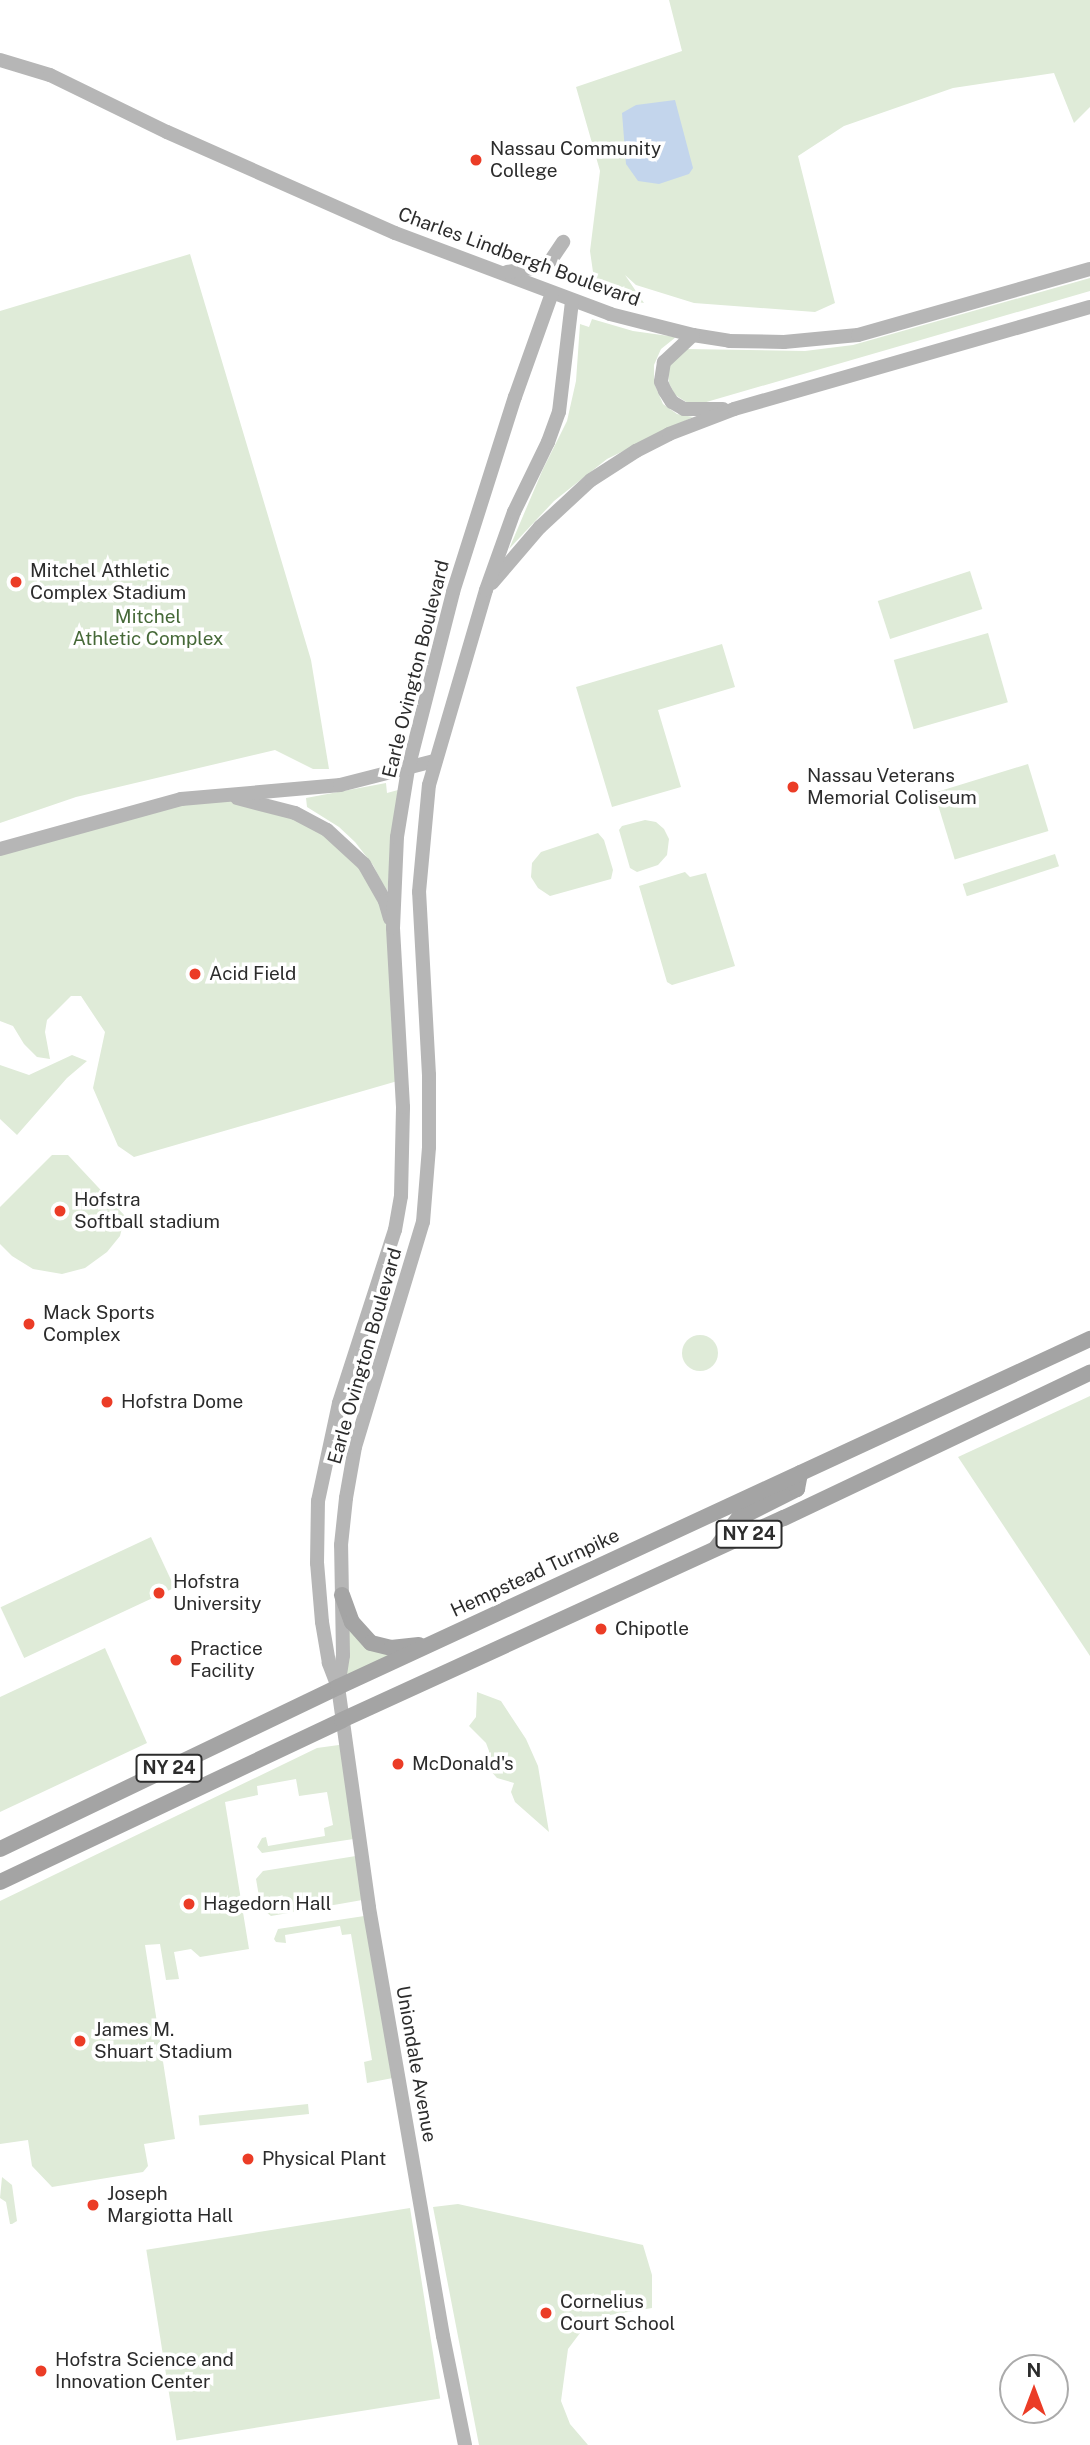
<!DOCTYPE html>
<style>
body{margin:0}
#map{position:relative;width:1090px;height:2445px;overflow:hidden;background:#fff;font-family:"Public Sans",sans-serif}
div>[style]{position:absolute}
.green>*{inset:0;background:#dfebd8;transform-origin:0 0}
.round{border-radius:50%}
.water>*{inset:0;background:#c3d5ec}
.secondary>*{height:14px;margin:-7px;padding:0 7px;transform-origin:7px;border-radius:7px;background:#b6b6b6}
.primary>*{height:16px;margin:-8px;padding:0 8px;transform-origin:8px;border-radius:8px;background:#a4a4a4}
.dots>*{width:19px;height:19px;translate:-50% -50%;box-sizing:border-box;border:4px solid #fff;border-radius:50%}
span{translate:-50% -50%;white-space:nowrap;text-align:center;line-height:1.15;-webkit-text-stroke:7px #fff;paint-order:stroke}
.shield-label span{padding:2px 5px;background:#fff;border:2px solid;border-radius:5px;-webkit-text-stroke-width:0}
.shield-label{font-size:18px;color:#2c2c2c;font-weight:700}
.poi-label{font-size:19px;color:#2c2c2c}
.left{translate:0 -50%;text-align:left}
.street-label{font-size:19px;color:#2c2c2c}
.park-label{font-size:19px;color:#466938}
.north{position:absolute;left:999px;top:2354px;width:70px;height:70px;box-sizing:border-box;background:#fff;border:2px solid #ababab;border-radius:50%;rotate:0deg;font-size:19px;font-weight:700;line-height:28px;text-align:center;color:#2c2c2c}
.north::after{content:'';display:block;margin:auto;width:24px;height:32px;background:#eb3c26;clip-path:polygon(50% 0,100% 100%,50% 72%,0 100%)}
</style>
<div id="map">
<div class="green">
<i style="clip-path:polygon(669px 0,1090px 0,1090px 107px,1074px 123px,1054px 73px,953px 88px,844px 126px,798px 156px,835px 303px,815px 312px,694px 303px,636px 285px,625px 275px,644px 303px,605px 297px,595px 286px,590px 251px,600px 171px,576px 87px,682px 51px)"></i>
<i style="clip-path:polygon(190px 254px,311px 660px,329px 769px,313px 769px,275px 750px,76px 797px,0 823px,0 311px)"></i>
<i style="clip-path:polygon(1090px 278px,1090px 291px,703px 403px,688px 403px,675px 395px,669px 383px,668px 371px,674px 357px,686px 349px,805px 351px,853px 345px)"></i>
<i style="clip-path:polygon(592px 319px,633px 331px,676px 337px,661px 349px,654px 365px,654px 383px,663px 404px,677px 414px,693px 417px,607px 459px,554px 501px,509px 549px,543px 469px,567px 421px,576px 381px,580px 324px,589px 327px)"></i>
<i style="left:970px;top:571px;width:40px;height:97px;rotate:72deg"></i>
<i style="left:988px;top:633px;width:72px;height:98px;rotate:74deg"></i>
<i style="clip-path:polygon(722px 644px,735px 687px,658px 710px,681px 787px,612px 807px,576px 687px)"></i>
<i style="left:1028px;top:764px;width:70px;height:98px;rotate:73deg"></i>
<i style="clip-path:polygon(386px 783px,387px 793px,398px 790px,387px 893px,373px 865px,355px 842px,339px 827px,307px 807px,306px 798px)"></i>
<i style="clip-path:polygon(200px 796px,274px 806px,341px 841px,385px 901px,401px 1080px,134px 1157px,118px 1146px,93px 1088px,105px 1032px,81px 996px,71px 996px,47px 1020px,45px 1032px,50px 1059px,37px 1057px,24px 1044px,13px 1026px,0 1021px,0 849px)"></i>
<i style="clip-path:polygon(645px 820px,656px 822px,664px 829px,669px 839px,667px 855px,658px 865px,637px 872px,630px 868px,619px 830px,622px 826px)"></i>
<i style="clip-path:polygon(598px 833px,604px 840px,613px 870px,611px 879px,550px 896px,538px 888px,531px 877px,532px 863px,541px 852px)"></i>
<i style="left:1055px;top:854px;width:13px;height:97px;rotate:72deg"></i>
<i style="clip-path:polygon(685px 872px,690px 877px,706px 873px,735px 966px,672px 985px,667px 982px,639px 886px)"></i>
<i style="clip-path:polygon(72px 1055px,87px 1061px,67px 1078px,17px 1135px,0 1119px,0 1065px,29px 1075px)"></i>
<i style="clip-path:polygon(52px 1155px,68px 1155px,125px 1216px,120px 1236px,107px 1252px,85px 1268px,62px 1274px,33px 1269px,12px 1256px,0 1244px,0 1207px)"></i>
<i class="round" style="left:682px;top:1335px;width:36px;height:36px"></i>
<i style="clip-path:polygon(1090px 1396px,1090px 1656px,958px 1457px)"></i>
<i style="left:151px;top:1537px;width:56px;height:166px;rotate:65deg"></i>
<i style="clip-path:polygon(342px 1596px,358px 1631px,403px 1648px,338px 1687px)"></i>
<i style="clip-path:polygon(105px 1648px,147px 1743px,0 1812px,0 1697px)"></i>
<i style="clip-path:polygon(477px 1692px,501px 1701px,526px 1739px,538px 1766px,549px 1832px,515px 1802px,511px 1792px,514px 1783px,497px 1778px,490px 1770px,489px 1751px,486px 1743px,469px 1726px,476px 1717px)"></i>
<i style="clip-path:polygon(346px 1744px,360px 1838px,262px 1853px,257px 1847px,262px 1838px,266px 1837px,268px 1846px,325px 1836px,324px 1828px,333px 1825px,327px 1792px,299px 1796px,296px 1779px,257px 1786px,258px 1795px,225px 1802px,249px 1949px,200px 1957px,191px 1949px,174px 1952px,179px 1979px,166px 1980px,160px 1944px,145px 1945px,175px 2139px,144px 2144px,148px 2166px,143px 2172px,52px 2187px,32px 2166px,28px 2140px,0 2144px,0 1901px,317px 1748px)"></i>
<i style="clip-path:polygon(362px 1855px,368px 1899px,271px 1916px,261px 1908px,256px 1879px,263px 1871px)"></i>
<i style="clip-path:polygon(371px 1915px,398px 2077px,367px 2083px,364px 2062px,372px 2060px,351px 1934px,342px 1935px,340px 1926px,285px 1935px,286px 1943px,276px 1942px,274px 1939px,278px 1929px)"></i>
<i style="left:308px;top:2104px;width:10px;height:110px;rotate:84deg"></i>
<i style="clip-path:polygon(2px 2177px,12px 2185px,17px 2221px,12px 2224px,10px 2224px,6px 2202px,0 2198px)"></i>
<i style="clip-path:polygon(458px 2204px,643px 2245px,652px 2275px,652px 2308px,604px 2316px,586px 2325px,568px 2349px,561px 2401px,570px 2424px,588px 2445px,479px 2445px,433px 2207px)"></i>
<i style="left:410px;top:2208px;width:193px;height:267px;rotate:81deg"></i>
</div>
<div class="water">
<i style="clip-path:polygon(675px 100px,693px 168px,689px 174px,659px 184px,638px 181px,626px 164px,622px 113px,636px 105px)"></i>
</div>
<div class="secondary">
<i style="left:0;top:60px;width:52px;rotate:16.7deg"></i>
<i style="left:50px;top:75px;width:130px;rotate:26deg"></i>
<i style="left:167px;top:132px;width:249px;rotate:23.9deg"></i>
<i style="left:395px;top:233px;width:230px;rotate:20.6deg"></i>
<i style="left:610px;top:314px;width:86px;rotate:14.2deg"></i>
<i style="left:693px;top:335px;width:36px;rotate:9deg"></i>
<i style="left:729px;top:341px;width:55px;rotate:1deg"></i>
<i style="left:784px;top:342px;width:74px;rotate:-5.4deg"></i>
<i style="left:858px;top:335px;width:241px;rotate:-15.9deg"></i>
<i style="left:507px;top:272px;width:32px;rotate:-9deg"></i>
<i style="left:539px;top:267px;width:14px;rotate:-30deg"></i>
<i style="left:551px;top:260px;width:22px;rotate:-56deg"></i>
<i style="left:693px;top:335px;width:40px;rotate:137deg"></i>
<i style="left:664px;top:362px;width:20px;rotate:99deg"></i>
<i style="left:661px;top:382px;width:10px;rotate:66deg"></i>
<i style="left:665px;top:391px;width:13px;rotate:58deg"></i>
<i style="left:672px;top:402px;width:14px;rotate:30deg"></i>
<i style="left:684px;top:409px;width:39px"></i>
<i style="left:492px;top:583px;width:74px;rotate:-49.4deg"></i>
<i style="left:540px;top:527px;width:69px;rotate:-42.7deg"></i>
<i style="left:591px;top:480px;width:54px;rotate:-32.8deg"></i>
<i style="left:636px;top:451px;width:37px;rotate:-27deg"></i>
<i style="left:669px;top:434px;width:70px;rotate:-21deg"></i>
<i style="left:734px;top:409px;width:370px;rotate:-16deg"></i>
<i style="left:237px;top:798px;width:60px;rotate:14.5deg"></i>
<i style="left:295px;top:813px;width:36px;rotate:28deg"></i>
<i style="left:327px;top:830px;width:50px;rotate:42.6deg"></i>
<i style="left:364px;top:864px;width:43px;rotate:60.4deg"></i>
<i style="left:385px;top:901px;width:18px;rotate:74deg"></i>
<i style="left:0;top:849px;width:188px;rotate:-15.4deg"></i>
<i style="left:181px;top:799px;width:160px;rotate:-5deg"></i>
<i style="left:340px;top:785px;width:97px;rotate:-14.3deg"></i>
<i style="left:338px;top:1687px;width:32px;rotate:-81deg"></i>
<i style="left:343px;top:1655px;width:110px;rotate:-91deg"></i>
<i style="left:341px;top:1545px;width:47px;rotate:-83.9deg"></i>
<i style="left:346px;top:1498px;width:52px;rotate:-80deg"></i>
<i style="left:355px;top:1447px;width:235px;rotate:-73.2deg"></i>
<i style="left:423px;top:1222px;width:75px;rotate:-85.4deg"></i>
<i style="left:429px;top:1147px;width:72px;rotate:-90deg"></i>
<i style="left:429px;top:1075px;width:183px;rotate:-93.1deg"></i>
<i style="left:419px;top:892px;width:107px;rotate:-84.7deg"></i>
<i style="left:429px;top:785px;width:203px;rotate:-73.7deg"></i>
<i style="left:486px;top:590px;width:83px;rotate:-70.3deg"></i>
<i style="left:514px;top:512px;width:78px;rotate:-64.1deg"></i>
<i style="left:548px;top:442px;width:32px;rotate:-70deg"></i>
<i style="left:559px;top:412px;width:112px;rotate:-83.3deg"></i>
<i style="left:465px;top:2445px;width:111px;rotate:-101.4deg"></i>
<i style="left:443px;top:2336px;width:435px;rotate:-99.8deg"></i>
<i style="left:369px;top:1907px;width:222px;rotate:-98deg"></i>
<i style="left:338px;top:1687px;width:26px;rotate:-111deg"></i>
<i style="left:329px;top:1663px;width:42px;rotate:-99.7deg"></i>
<i style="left:322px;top:1622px;width:59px;rotate:-94.8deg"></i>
<i style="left:317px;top:1563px;width:62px;rotate:-89.1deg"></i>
<i style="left:318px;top:1501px;width:100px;rotate:-77.9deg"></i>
<i style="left:339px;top:1403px;width:182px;rotate:-72.1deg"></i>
<i style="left:395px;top:1230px;width:35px;rotate:-80deg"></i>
<i style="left:401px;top:1196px;width:89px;rotate:-88.7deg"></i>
<i style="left:403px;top:1107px;width:179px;rotate:-93.2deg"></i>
<i style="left:393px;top:928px;width:91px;rotate:-87.5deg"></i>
<i style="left:397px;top:837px;width:69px;rotate:-80.8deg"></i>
<i style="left:408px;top:769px;width:183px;rotate:-75.7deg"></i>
<i style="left:453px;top:592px;width:205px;rotate:-72.4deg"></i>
<i style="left:515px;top:397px;width:110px;rotate:-70.4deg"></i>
</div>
<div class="primary">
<i style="left:716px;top:1548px;width:38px;rotate:-53deg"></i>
<i style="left:739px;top:1518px;width:65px;rotate:-26.6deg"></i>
<i style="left:797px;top:1489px;width:16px;rotate:-79deg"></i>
<i style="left:342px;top:1595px;width:29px;rotate:70deg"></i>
<i style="left:352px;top:1622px;width:28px;rotate:48deg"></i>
<i style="left:371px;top:1643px;width:21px;rotate:14deg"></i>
<i style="left:391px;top:1648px;width:28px;rotate:-6deg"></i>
<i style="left:0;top:1849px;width:375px;rotate:-25.6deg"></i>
<i style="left:338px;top:1687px;width:829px;rotate:-24.83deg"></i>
<i style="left:0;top:1882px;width:378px;rotate:-25.3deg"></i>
<i style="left:342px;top:1720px;width:486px;rotate:-24.6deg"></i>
<i style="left:784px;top:1518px;width:339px;rotate:-25.4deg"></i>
</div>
<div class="dots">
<i style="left:476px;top:160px;background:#eb3c26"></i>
<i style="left:16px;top:582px;background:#eb3c26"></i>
<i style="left:793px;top:787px;background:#eb3c26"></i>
<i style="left:195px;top:974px;background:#eb3c26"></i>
<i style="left:60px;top:1211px;background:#eb3c26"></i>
<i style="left:29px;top:1324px;background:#eb3c26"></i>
<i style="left:107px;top:1402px;background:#eb3c26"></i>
<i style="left:159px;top:1593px;background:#eb3c26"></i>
<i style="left:601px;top:1629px;background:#eb3c26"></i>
<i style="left:176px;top:1660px;background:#eb3c26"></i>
<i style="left:398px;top:1764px;background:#eb3c26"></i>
<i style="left:189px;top:1904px;background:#eb3c26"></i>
<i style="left:80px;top:2041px;background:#eb3c26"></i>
<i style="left:248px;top:2159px;background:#eb3c26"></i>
<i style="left:93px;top:2205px;background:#eb3c26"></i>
<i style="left:546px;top:2313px;background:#eb3c26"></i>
<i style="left:41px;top:2371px;background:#eb3c26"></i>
</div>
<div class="shield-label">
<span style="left:749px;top:1534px">NY 24</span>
<span style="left:169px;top:1768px">NY 24</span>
</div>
<div class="poi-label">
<span class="left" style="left:490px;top:160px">Nassau Community<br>College</span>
<span class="left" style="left:30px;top:582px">Mitchel Athletic<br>Complex Stadium</span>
<span class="left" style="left:807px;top:787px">Nassau Veterans<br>Memorial Coliseum</span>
<span class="left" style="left:209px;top:974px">Acid Field</span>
<span class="left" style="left:74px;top:1211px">Hofstra<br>Softball stadium</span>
<span class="left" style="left:43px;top:1324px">Mack Sports<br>Complex</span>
<span class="left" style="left:121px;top:1402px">Hofstra Dome</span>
<span class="left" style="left:173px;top:1593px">Hofstra<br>University</span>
<span class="left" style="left:615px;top:1629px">Chipotle</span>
<span class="left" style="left:190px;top:1660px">Practice<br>Facility</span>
<span class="left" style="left:412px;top:1764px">McDonald's</span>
<span class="left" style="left:203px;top:1904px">Hagedorn Hall</span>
<span class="left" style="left:94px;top:2041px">James M.<br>Shuart Stadium</span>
<span class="left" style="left:262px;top:2159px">Physical Plant</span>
<span class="left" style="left:107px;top:2205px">Joseph<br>Margiotta Hall</span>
<span class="left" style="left:560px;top:2313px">Cornelius<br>Court School</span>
<span class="left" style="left:55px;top:2371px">Hofstra Science and<br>Innovation Center</span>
</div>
<div class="street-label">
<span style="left:519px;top:257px;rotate:20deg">Charles Lindbergh Boulevard</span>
<span style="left:416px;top:669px;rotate:-76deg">Earle Ovington Boulevard</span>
<span style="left:365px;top:1356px;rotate:-74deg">Earle Ovington Boulevard</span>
<span style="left:535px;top:1573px;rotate:-25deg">Hempstead Turnpike</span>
<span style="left:416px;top:2064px;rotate:80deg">Uniondale Avenue</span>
</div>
<div class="park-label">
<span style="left:148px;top:628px">Mitchel<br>Athletic Complex</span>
</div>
<div class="north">N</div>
</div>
